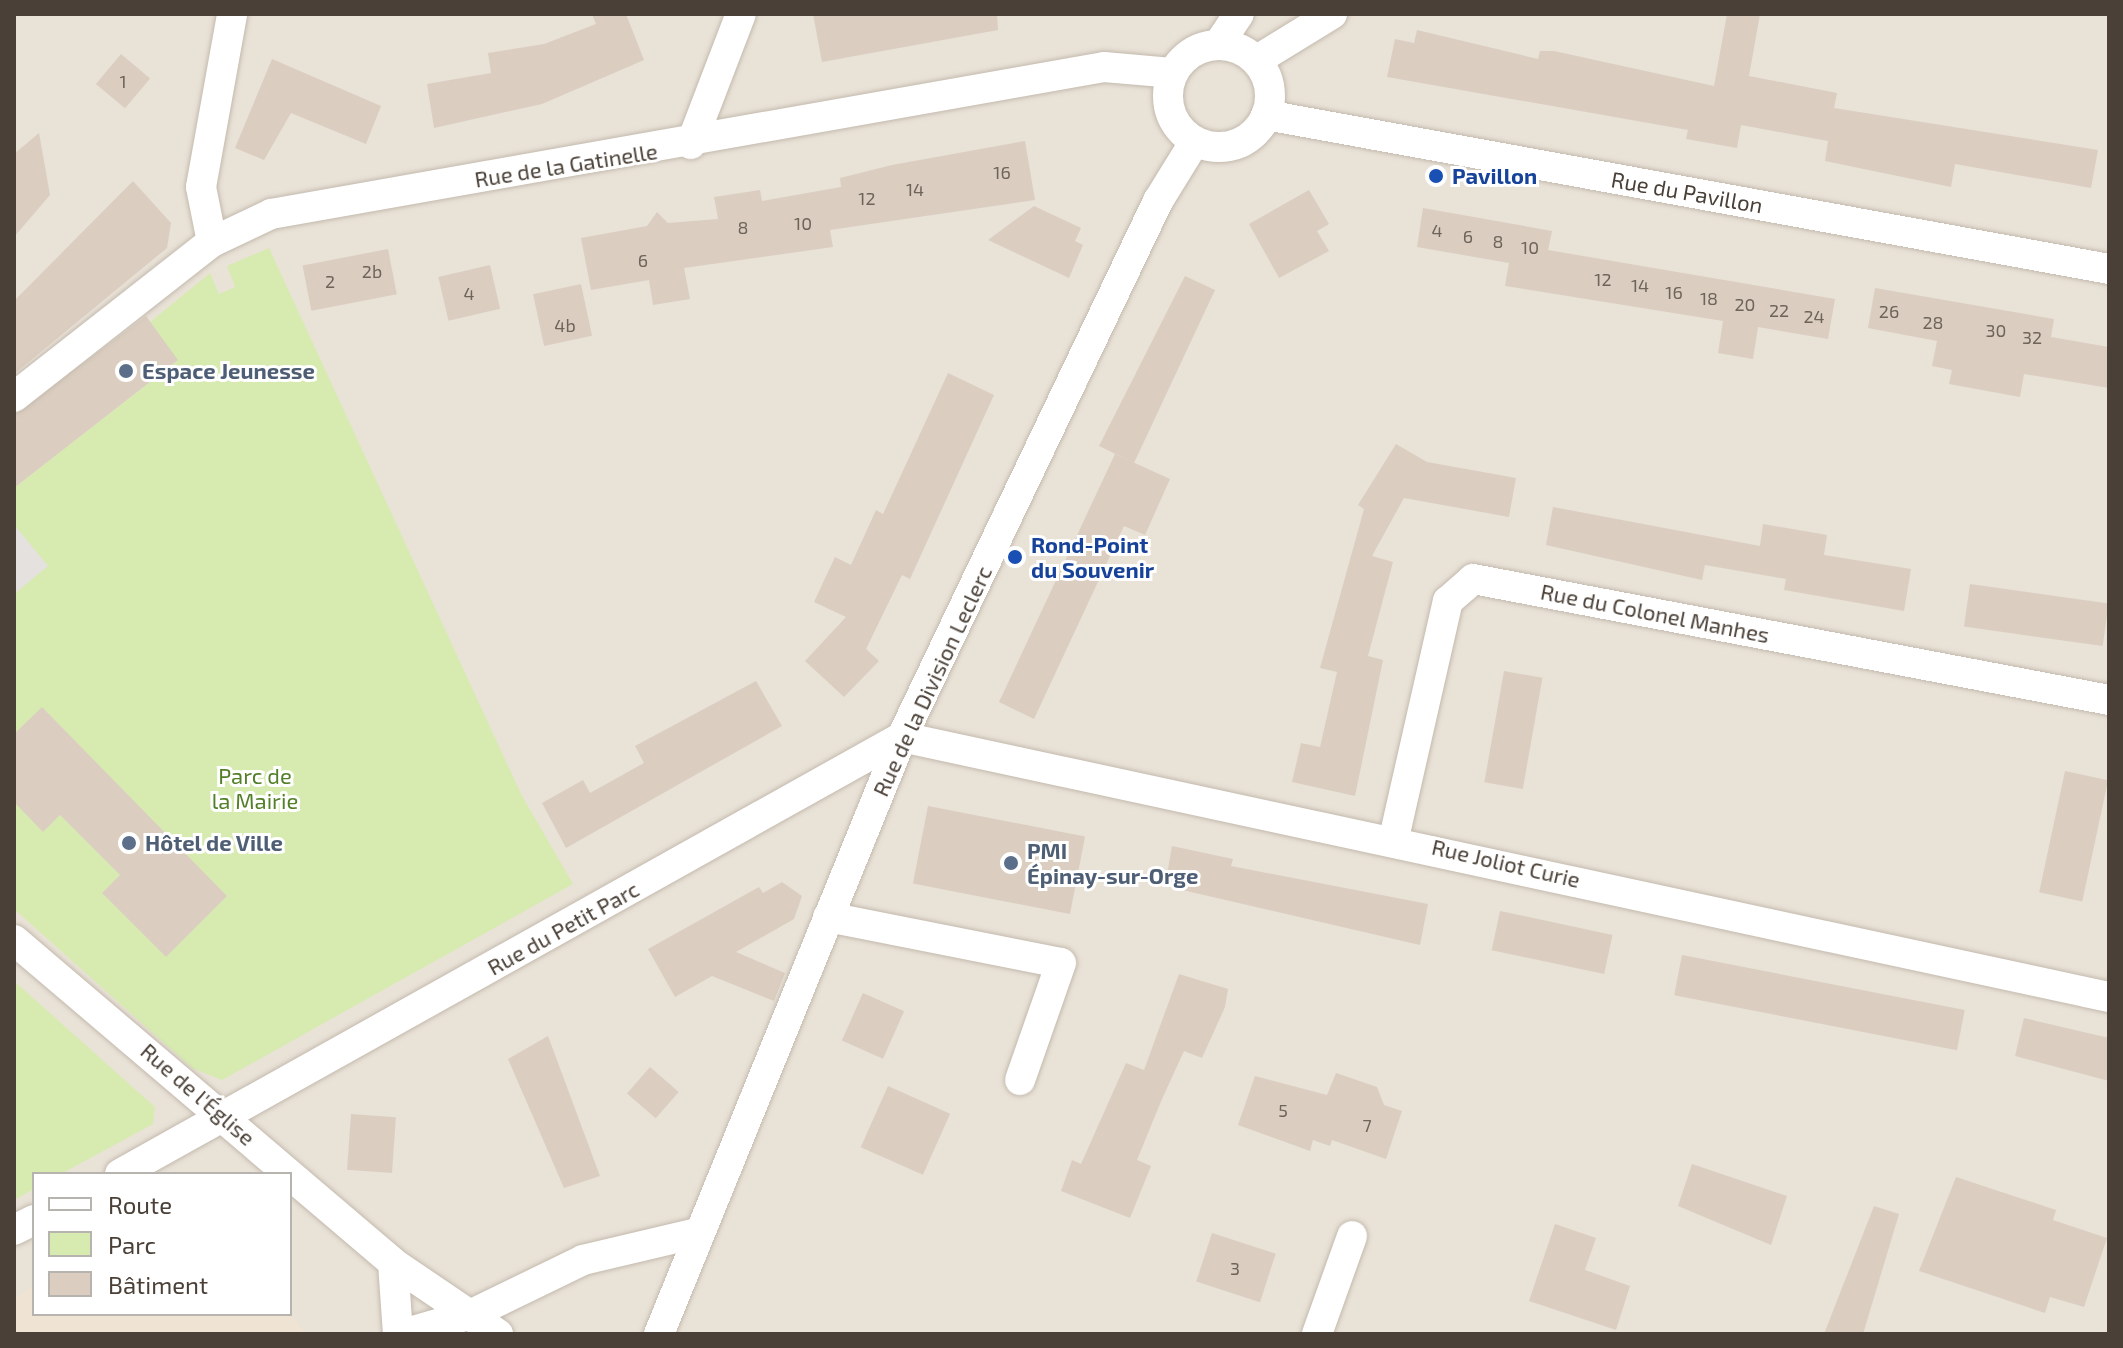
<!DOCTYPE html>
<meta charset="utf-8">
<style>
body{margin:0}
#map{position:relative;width:2123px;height:1348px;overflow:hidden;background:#f5f0e9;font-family:"Exo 2",sans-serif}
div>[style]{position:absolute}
.residential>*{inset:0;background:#e9e2d7}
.education>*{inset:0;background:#efe4d3}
.green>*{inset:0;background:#d7ebb1}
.parking>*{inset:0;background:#e4e1de}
.building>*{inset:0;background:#dbcec1;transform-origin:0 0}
.roads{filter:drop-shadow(0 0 2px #c4baae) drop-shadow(0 0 2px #c4baae)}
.minor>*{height:30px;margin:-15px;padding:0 15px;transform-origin:15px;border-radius:15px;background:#fff}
.minor>.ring{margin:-15px;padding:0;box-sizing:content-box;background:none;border:30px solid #fff;border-radius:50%}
.dots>*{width:22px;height:22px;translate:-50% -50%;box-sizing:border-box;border:4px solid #fff;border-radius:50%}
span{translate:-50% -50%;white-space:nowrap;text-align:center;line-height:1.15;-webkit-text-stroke:6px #fff;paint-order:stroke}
.number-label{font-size:18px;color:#6e645a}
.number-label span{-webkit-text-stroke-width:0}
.street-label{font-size:22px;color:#4a4037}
.transit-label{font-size:22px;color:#164399;font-weight:700}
.left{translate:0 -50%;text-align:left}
.service-label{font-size:22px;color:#4e5e75;font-weight:700}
.park-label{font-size:22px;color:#527f27}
.frame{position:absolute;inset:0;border:16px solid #4a4037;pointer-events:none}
.legend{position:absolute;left:32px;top:1172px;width:260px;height:144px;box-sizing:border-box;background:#fff;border:2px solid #b7b3af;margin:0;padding:10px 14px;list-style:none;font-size:24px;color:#4a4037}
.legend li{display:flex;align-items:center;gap:16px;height:40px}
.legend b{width:40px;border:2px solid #b7b3af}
</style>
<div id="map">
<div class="residential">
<i style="clip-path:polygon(evenodd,14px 14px,2109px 14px,2109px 1334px,14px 1334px,14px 14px,34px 1174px,290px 1174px,290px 1314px,34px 1314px,34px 1174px)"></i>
</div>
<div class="education">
<i style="clip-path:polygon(34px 1285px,34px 1314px,290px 1313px,306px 1334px,14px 1334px,14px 1299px)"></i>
</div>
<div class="green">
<i style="clip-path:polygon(269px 248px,521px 794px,573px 884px,222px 1080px,192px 1068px,14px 909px,14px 488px,177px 361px,150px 322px,210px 273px,219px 294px,235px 287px,227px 266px)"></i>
<i style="clip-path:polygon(14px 981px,155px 1107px,153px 1124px,61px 1174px,34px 1174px,34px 1189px,14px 1200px)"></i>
</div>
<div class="parking">
<i style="clip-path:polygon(16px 527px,48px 566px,14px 594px,14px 529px)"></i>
</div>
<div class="building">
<i style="clip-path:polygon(592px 14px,626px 14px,644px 60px,542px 104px,434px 128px,427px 84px,491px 73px,488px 53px,544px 44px,596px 24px)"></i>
<i style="clip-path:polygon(813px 14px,997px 14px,998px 30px,822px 62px)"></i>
<i style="clip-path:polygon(1727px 14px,1760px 14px,1749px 76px,1837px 93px,1834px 108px,2098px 150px,2091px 188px,1955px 164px,1951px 187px,1825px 161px,1828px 141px,1741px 125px,1737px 148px,1686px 139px,1688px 130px,1387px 77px,1395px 39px,1414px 43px,1417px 30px,1538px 59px,1540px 51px,1554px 51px,1714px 86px)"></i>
<i style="left:121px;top:54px;width:38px;height:39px;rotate:40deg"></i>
<i style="clip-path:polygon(272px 59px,381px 106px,366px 144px,291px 113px,264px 160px,235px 148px)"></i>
<i style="clip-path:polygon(39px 133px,50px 195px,14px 237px,14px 154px)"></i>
<i style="clip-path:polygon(1025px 141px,1035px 200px,830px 230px,833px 247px,684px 268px,690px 299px,653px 305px,649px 280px,591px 290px,581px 238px,647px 226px,657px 212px,668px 223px,718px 219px,714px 197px,760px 190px,762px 201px,841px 187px,840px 178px,892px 165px)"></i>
<i style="clip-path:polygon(133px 181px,171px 223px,167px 248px,14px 374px,14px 301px)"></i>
<i style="clip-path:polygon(1309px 190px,1329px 224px,1317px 231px,1329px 251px,1279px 278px,1249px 224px)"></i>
<i style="clip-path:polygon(1034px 206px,1081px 228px,1075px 241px,1083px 245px,1069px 278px,988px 240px)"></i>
<i style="clip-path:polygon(1423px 208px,1552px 231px,1548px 250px,1835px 299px,1828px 339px,1758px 327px,1753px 359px,1718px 353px,1723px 321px,1505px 286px,1509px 263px,1417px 247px)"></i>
<i style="left:388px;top:249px;width:46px;height:87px;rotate:79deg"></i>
<i style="left:490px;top:265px;width:45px;height:53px;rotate:77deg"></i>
<i style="clip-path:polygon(1185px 276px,1215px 290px,1134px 463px,1099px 446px)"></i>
<i style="left:581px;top:284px;width:53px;height:49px;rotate:78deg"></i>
<i style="clip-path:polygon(1875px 288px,2054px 319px,2051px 337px,2109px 347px,2109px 388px,2024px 374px,2020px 397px,1949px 384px,1952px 370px,1932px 366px,1937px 341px,1868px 328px)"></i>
<i style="clip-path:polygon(146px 316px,178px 360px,14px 488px,14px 415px)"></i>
<i style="clip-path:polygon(948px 373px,994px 395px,910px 579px,902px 575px,866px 649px,879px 661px,844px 697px,805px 661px,846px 617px,814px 602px,835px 557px,851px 565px,876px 510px,883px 514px)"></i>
<i style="clip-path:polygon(1396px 444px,1427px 462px,1516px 478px,1509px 517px,1404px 498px,1372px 556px,1393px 562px,1368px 656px,1383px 660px,1355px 796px,1292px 782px,1301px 743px,1320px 747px,1337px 672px,1320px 668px,1364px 509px,1358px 505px)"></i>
<i style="clip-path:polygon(1115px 454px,1170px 479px,1145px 535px,1124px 526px,1034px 719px,999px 702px)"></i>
<i style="clip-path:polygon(1553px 507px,1760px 546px,1763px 524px,1827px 535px,1824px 555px,1911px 569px,1904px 611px,1784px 590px,1786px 579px,1705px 565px,1702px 580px,1546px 545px)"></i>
<i style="left:1970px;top:584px;width:140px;height:43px;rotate:8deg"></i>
<i style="left:1504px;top:671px;width:39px;height:113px;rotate:10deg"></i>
<i style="clip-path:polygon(756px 681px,782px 726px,566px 848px,542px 803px,583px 780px,590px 793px,644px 763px,635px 746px)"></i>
<i style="clip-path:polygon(42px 707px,227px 896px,166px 957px,102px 893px,120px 875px,60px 815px,43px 832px,14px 802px,14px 734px)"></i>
<i style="left:2065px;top:771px;width:44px;height:124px;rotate:12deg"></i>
<i style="left:928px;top:806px;width:160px;height:79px;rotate:11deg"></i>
<i style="clip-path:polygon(1172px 846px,1233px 859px,1231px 866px,1428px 904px,1420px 945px,1165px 886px)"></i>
<i style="clip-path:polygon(782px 882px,802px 896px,794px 919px,736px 952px,785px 973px,774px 1001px,712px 976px,675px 997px,648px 949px,759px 887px,763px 893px)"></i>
<i style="left:1500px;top:911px;width:115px;height:40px;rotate:12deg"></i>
<i style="left:1682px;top:955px;width:288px;height:41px;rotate:11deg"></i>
<i style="clip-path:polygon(1179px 974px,1228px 989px,1225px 1007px,1202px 1058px,1184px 1051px,1162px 1099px,1137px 1160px,1151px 1166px,1130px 1218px,1061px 1191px,1072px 1160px,1081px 1164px,1126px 1063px,1144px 1070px)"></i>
<i style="left:863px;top:993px;width:45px;height:52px;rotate:24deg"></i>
<i style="clip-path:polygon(2024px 1018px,2109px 1038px,2109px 1081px,2015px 1056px)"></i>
<i style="clip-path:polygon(548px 1036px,600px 1176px,564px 1188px,508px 1059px)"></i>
<i style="left:650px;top:1067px;width:38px;height:35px;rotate:41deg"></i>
<i style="clip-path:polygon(1336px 1073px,1377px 1087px,1384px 1105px,1402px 1111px,1386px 1159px,1332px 1140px,1330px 1146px,1313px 1140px,1310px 1151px,1238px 1125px,1255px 1076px,1327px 1095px)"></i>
<i style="left:888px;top:1086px;width:68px;height:67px;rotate:24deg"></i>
<i style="left:351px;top:1114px;width:45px;height:56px;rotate:4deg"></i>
<i style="clip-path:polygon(1692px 1164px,1787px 1196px,1771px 1245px,1678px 1206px)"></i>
<i style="clip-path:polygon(1956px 1177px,2056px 1210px,2053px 1220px,2107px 1238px,2084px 1307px,2050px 1297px,2045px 1313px,1919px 1271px)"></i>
<i style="clip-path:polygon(1874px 1206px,1899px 1214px,1863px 1334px,1824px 1334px)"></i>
<i style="clip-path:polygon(1555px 1224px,1596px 1238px,1585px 1270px,1630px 1286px,1616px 1330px,1529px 1301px)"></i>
<i style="left:1212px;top:1233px;width:67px;height:51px;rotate:18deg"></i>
</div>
<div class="roads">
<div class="minor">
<i style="left:1218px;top:45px;width:37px;rotate:-56deg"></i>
<i class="ring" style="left:1168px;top:45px;width:72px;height:72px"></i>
<i style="left:1257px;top:60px;width:88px;rotate:-31.5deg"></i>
<i style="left:1266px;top:115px;width:857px;rotate:10.35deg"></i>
<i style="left:691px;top:144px;width:139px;rotate:-69deg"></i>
<i style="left:212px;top:242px;width:56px;rotate:-101.3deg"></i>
<i style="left:201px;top:187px;width:176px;rotate:-79.8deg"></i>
<i style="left:14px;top:397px;width:251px;rotate:-38.1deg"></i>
<i style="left:212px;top:242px;width:65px;rotate:-25.4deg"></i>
<i style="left:271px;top:214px;width:846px;rotate:-10.01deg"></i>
<i style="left:1104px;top:67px;width:68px;rotate:5deg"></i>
<i style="left:902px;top:737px;width:1235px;rotate:12.16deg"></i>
<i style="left:1394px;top:838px;width:243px;rotate:-77.2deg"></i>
<i style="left:1448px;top:601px;width:33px;rotate:-41deg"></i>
<i style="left:1473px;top:579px;width:647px;rotate:10.77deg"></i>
<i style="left:828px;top:917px;width:237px;rotate:11.2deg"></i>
<i style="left:1061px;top:963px;width:124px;rotate:109.3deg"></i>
<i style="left:14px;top:940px;width:498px;rotate:40.4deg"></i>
<i style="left:393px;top:1263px;width:127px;rotate:34.1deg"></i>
<i style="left:120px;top:1174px;width:896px;rotate:-29.2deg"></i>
<i style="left:14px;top:1230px;width:22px;rotate:-27deg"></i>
<i style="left:393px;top:1263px;width:71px;rotate:86deg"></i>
<i style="left:403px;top:1334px;width:72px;rotate:-16.2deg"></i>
<i style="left:472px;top:1314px;width:123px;rotate:-25.9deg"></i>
<i style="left:583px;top:1260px;width:117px;rotate:-13.3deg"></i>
<i style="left:659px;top:1334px;width:645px;rotate:-67.85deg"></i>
<i style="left:902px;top:737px;width:594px;rotate:-64.47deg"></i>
<i style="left:1158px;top:201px;width:70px;rotate:-58.3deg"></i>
<i style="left:1317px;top:1334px;width:104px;rotate:-70.3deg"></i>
</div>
</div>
<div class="dots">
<i style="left:1436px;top:176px;background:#1a4fb4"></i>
<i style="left:126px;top:371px;background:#5c6f8a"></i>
<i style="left:1015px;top:557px;background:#1a4fb4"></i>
<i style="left:129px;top:843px;background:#5c6f8a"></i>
<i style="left:1011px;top:863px;background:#5c6f8a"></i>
</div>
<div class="number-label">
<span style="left:123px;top:81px">1</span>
<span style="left:1002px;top:172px">16</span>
<span style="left:915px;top:189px">14</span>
<span style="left:867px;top:198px">12</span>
<span style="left:803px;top:223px">10</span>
<span style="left:743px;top:227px">8</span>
<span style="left:1437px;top:230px">4</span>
<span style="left:1468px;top:236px">6</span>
<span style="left:1498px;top:241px">8</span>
<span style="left:1530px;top:247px">10</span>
<span style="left:643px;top:260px">6</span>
<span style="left:372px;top:271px">2b</span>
<span style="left:1603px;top:279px">12</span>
<span style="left:330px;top:281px">2</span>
<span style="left:1640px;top:285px">14</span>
<span style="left:1674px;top:292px">16</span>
<span style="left:469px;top:293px">4</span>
<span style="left:1709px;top:298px">18</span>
<span style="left:1745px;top:304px">20</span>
<span style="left:1779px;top:310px">22</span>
<span style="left:1889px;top:311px">26</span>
<span style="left:1814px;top:316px">24</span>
<span style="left:1933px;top:322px">28</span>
<span style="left:565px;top:325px">4b</span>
<span style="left:1996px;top:330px">30</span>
<span style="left:2032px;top:337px">32</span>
<span style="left:1283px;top:1110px">5</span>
<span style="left:1367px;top:1125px">7</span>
<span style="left:1235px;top:1268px">3</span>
</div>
<div class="street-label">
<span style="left:566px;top:165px;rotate:-9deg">Rue de la Gatinelle</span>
<span style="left:1687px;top:192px;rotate:10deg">Rue du Pavillon</span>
<span style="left:1655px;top:613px;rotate:11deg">Rue du Colonel Manhes</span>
<span style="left:932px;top:681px;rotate:-65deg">Rue de la Division Leclerc</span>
<span style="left:1506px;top:863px;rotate:13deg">Rue Joliot Curie</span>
<span style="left:563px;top:928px;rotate:-29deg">Rue du Petit Parc</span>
<span style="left:198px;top:1094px;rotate:41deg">Rue de l'Église</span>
</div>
<div class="transit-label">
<span class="left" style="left:1452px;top:176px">Pavillon</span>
<span class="left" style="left:1031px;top:557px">Rond-Point<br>du Souvenir</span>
</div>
<div class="service-label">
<span class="left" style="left:142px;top:371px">Espace Jeunesse</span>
<span class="left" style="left:145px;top:843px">Hôtel de Ville</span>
<span class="left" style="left:1027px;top:863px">PMI<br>Épinay-sur-Orge</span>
</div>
<div class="park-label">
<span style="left:255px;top:788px">Parc de<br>la Mairie</span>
</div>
<div class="frame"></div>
<ul class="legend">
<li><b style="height:10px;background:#fff"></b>Route</li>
<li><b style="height:22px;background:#d7ebb1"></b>Parc</li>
<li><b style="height:22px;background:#dbcec1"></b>Bâtiment</li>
</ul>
</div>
